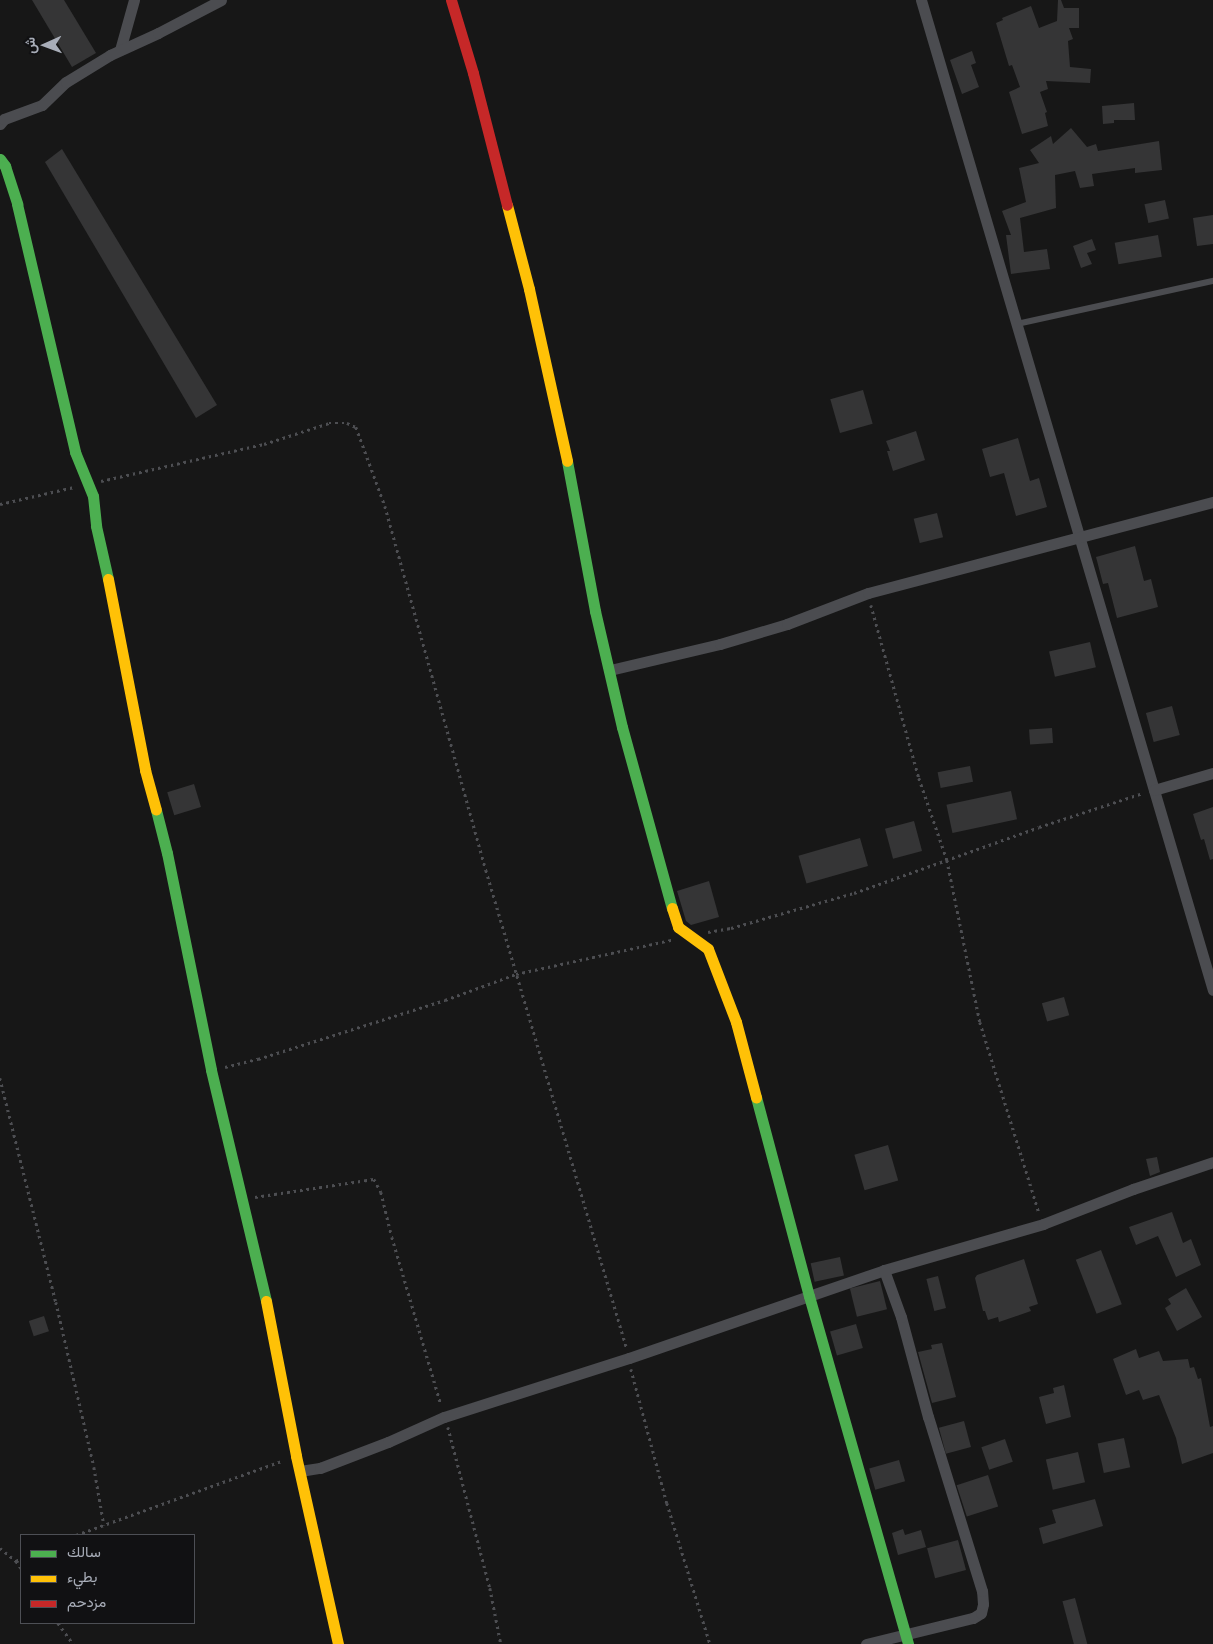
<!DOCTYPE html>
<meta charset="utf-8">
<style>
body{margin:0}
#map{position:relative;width:1213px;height:1644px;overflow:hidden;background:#171717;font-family:Inter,Vazirmatn,sans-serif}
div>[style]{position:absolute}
.building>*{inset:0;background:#353536;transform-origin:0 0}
.path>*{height:2.5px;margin-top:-1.25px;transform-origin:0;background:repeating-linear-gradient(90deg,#4d4e52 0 2.5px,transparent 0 6.5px)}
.lane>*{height:5.5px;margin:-2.75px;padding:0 2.75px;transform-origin:2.75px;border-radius:2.75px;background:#4b4c50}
.street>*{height:11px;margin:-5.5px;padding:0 5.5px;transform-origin:5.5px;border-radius:5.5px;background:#4b4c50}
.fast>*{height:11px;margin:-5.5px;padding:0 5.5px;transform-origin:5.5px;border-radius:5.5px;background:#4caf50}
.slow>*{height:11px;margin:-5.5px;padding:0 5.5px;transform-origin:5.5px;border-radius:5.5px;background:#ffc107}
.jam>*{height:11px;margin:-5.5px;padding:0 5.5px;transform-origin:5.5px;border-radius:5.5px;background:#c62828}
span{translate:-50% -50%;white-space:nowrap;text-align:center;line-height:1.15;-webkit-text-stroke:4px #111113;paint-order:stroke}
.legend{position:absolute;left:20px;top:1534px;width:175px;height:90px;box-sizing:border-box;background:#111113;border:1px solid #4d4f55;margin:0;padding:6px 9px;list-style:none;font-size:15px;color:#a8adb8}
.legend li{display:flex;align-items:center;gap:10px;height:25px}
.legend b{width:25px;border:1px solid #4d4f55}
.north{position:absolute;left:20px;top:20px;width:50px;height:50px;-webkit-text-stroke:4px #111113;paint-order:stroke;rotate:268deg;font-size:14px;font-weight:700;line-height:20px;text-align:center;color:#a8adb8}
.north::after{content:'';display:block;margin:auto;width:18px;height:22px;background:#a8adb8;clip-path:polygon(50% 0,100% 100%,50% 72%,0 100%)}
</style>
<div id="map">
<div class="building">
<i style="clip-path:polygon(32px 0,64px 0,96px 53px,72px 67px)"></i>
<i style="clip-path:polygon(1058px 0,1061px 0,1064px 8px,1079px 8px,1079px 28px,1069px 28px,1073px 39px,1068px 41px,1070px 67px,1091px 69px,1090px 83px,1046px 81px,1048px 89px,1040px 92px,1047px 112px,1045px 113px,1048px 126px,1022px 134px,1009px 92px,1020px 87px,1012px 65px,1009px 66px,996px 23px,1003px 20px,1002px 18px,1031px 6px,1039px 28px,1057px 21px)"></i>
<i style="clip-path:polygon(972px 51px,976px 63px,971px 65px,979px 87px,962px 94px,950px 60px)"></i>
<i style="clip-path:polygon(1134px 103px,1135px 120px,1114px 120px,1114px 123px,1103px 124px,1102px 106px)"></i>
<i style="clip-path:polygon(1071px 128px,1087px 147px,1096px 144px,1098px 151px,1159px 141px,1162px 170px,1135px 173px,1135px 168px,1092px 174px,1094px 186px,1080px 188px,1075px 171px,1055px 175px,1056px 208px,1020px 218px,1024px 252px,1047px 249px,1050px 269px,1011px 274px,1006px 235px,1011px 235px,1002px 211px,1026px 202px,1019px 168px,1039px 163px,1030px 150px,1051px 136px,1053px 144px)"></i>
<i style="clip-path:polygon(62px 149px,217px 405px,196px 418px,45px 162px)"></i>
<i style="left:1165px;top:200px;width:19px;height:21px;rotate:78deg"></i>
<i style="clip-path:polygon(1213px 215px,1213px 244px,1197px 246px,1193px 218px)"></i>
<i style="left:1158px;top:235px;width:22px;height:44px;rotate:80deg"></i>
<i style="clip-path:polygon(1092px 239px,1096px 250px,1087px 253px,1092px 264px,1081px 268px,1073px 246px)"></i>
<i style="left:863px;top:390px;width:35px;height:34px;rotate:74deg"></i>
<i style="clip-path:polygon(916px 431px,925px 460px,893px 471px,887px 451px,890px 451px,886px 441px)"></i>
<i style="clip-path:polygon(1018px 438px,1030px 481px,1039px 478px,1047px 507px,1016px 516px,1004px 473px,990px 477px,982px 449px)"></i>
<i style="left:937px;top:513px;width:25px;height:24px;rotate:76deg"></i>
<i style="clip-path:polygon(1135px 546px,1144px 581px,1151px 579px,1158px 607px,1117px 618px,1108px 583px,1103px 584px,1096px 557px)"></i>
<i style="left:1090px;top:642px;width:26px;height:42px;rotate:77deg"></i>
<i style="left:1172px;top:706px;width:30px;height:27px;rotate:75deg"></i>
<i style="left:1052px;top:728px;width:15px;height:23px;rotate:86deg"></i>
<i style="left:970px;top:766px;width:16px;height:33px;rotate:79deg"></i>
<i style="left:194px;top:784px;width:24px;height:28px;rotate:73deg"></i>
<i style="left:1011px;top:791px;width:29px;height:66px;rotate:78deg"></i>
<i style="clip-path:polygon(1213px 807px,1213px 859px,1210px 860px,1204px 839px,1201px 840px,1193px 814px)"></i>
<i style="left:914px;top:821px;width:31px;height:30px;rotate:75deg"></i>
<i style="left:860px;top:838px;width:29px;height:64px;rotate:74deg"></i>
<i style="clip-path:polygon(709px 881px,719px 917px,691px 925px,686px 921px,677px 891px)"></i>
<i style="left:1064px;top:997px;width:19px;height:23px;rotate:74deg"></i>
<i style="left:888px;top:1145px;width:37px;height:35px;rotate:74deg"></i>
<i style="clip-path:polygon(1157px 1157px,1160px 1172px,1150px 1176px,1146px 1159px)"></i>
<i style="clip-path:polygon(1172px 1212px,1183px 1243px,1191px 1239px,1201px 1265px,1176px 1277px,1158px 1236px,1136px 1245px,1129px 1227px)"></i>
<i style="left:1101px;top:1250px;width:58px;height:27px;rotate:69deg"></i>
<i style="left:840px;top:1257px;width:19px;height:30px;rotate:78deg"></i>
<i style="clip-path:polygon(1024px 1259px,1038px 1304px,1029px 1307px,1031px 1311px,999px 1322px,998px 1317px,988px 1320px,985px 1311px,983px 1311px,975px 1278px,977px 1275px)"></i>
<i style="left:938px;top:1276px;width:33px;height:12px;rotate:76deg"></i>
<i style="left:880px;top:1281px;width:29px;height:31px;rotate:76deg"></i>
<i style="clip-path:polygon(1186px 1288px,1202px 1317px,1177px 1331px,1165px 1308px,1171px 1304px,1168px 1299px)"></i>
<i style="left:44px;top:1316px;width:16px;height:16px;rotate:72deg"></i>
<i style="left:856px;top:1324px;width:25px;height:27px;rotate:74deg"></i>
<i style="clip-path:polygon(942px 1343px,956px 1397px,932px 1403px,918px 1352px,932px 1349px,931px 1345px)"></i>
<i style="clip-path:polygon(1136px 1349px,1139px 1358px,1159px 1351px,1163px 1361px,1188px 1359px,1190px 1368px,1194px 1367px,1198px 1379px,1201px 1378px,1210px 1427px,1213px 1426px,1213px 1453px,1182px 1464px,1176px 1438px,1159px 1395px,1143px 1400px,1139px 1390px,1126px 1395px,1113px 1359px)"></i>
<i style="clip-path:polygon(1064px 1385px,1071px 1417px,1046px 1424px,1039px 1397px,1054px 1393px,1053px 1388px)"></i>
<i style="left:964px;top:1421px;width:27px;height:26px;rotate:75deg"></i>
<i style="left:1124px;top:1438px;width:30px;height:27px;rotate:78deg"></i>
<i style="left:1005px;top:1439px;width:24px;height:25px;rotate:71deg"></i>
<i style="left:1078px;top:1452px;width:31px;height:33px;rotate:77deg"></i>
<i style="left:899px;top:1460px;width:22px;height:31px;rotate:74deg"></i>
<i style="left:988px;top:1475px;width:33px;height:33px;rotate:72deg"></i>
<i style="clip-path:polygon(1095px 1499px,1103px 1526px,1043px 1544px,1039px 1528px,1056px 1523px,1052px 1510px)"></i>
<i style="clip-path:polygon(903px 1529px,905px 1535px,921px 1530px,926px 1547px,898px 1555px,892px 1533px)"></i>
<i style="left:958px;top:1540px;width:31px;height:32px;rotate:75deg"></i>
<i style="left:1075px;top:1598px;width:48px;height:13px;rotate:75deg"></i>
</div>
<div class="path">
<i style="left:101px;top:481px;width:167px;rotate:-12.8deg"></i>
<i style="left:264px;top:444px;width:68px;rotate:-17.9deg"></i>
<i style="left:329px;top:423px;width:18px"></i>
<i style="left:347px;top:423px;width:10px;rotate:24deg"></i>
<i style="left:356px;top:427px;width:84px;rotate:69.8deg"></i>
<i style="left:385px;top:506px;width:378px;rotate:74.5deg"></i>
<i style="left:486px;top:870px;width:497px;rotate:73.6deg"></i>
<i style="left:0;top:504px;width:76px;rotate:-12.9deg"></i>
<i style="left:871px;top:605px;width:180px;rotate:74.5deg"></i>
<i style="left:919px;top:778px;width:87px;rotate:71.1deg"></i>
<i style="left:947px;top:860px;width:165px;rotate:78.5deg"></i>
<i style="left:980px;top:1022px;width:200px;rotate:72.8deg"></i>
<i style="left:708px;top:932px;width:23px;rotate:-10deg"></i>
<i style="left:731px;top:928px;width:128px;rotate:-15.9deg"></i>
<i style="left:854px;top:893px;width:196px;rotate:-19.6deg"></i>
<i style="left:1039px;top:827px;width:109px;rotate:-18.1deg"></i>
<i style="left:225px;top:1067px;width:34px;rotate:-14deg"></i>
<i style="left:258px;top:1059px;width:196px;rotate:-17.5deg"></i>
<i style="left:445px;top:1000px;width:76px;rotate:-20.1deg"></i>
<i style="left:516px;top:974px;width:159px;rotate:-12.4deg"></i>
<i style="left:0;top:1078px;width:231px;rotate:76deg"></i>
<i style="left:56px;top:1302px;width:169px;rotate:77deg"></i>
<i style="left:94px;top:1467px;width:59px;rotate:80.2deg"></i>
<i style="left:255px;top:1197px;width:120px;rotate:-8.6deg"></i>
<i style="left:374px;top:1179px;width:15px;rotate:62deg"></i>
<i style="left:381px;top:1192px;width:46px;rotate:76.3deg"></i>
<i style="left:392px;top:1237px;width:175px;rotate:73.7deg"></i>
<i style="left:631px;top:1369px;width:139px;rotate:75deg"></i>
<i style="left:667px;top:1503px;width:147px;rotate:73deg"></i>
<i style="left:448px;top:1427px;width:166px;rotate:75.4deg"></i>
<i style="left:490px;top:1588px;width:57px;rotate:78.9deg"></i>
<i style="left:76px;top:1535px;width:219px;rotate:-19.8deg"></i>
<i style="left:0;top:1548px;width:21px;rotate:39deg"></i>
<i style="left:16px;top:1561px;width:9px;rotate:54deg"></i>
<i style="left:16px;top:1561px;width:6px;rotate:-31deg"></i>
<i style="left:58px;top:1623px;width:26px;rotate:54deg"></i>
</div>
<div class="lane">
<i style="left:1017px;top:324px;width:201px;rotate:-12.4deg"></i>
</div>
<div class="street">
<i style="left:921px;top:0;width:1032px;rotate:73.57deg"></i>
<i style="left:120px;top:50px;width:52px;rotate:-74.4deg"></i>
<i style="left:0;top:124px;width:6px;rotate:-51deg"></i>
<i style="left:4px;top:119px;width:40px;rotate:-20.2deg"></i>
<i style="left:42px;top:105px;width:33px;rotate:-44deg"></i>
<i style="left:66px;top:82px;width:52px;rotate:-31.5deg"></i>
<i style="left:110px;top:55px;width:53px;rotate:-24.6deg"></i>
<i style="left:158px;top:33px;width:71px;rotate:-27.6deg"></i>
<i style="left:610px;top:670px;width:113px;rotate:-13.3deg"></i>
<i style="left:720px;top:644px;width:70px;rotate:-16.6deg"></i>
<i style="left:787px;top:624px;width:87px;rotate:-20.9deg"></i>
<i style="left:868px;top:593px;width:357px;rotate:-14.8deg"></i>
<i style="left:1154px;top:790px;width:61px;rotate:-16.1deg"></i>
<i style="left:300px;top:1471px;width:20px;rotate:-9deg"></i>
<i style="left:320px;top:1468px;width:73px;rotate:-20.9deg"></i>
<i style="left:388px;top:1442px;width:61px;rotate:-24.1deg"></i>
<i style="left:444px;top:1417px;width:194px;rotate:-17.7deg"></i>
<i style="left:629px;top:1358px;width:270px;rotate:-19deg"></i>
<i style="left:884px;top:1270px;width:166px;rotate:-16.1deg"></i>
<i style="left:1043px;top:1224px;width:97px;rotate:-21.3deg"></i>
<i style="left:1133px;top:1189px;width:84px;rotate:-18.6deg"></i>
<i style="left:866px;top:1644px;width:110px;rotate:-13.7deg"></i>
<i style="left:973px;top:1618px;width:9px;rotate:-32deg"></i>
<i style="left:981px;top:1613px;width:9px;rotate:-77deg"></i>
<i style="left:983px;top:1604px;width:13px;rotate:-94deg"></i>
<i style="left:982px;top:1591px;width:182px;rotate:-107.2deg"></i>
<i style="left:928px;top:1417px;width:104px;rotate:-105.1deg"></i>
<i style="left:901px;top:1317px;width:50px;rotate:-109.9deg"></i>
</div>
<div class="fast">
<i style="left:0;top:159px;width:9px;rotate:54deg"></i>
<i style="left:5px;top:166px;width:40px;rotate:72deg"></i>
<i style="left:17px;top:204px;width:255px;rotate:76.8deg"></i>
<i style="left:75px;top:452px;width:48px;rotate:67.8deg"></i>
<i style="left:93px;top:496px;width:30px;rotate:84deg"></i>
<i style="left:96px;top:526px;width:54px;rotate:77.2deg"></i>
<i style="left:567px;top:461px;width:153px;rotate:79.4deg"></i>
<i style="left:595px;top:611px;width:119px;rotate:76.9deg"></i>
<i style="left:622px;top:727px;width:188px;rotate:74.6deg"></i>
<i style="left:156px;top:810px;width:44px;rotate:75.7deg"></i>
<i style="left:167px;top:853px;width:221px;rotate:78.5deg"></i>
<i style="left:211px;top:1070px;width:237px;rotate:76.6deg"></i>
<i style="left:756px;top:1097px;width:206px;rotate:75.1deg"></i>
<i style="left:809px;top:1296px;width:362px;rotate:74.1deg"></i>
</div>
<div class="slow">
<i style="left:507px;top:205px;width:87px;rotate:75.3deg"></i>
<i style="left:529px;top:289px;width:176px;rotate:77.5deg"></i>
<i style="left:108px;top:579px;width:195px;rotate:79deg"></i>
<i style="left:145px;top:770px;width:41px;rotate:74.6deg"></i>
<i style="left:672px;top:908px;width:20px;rotate:72deg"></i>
<i style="left:678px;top:927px;width:37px;rotate:36deg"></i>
<i style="left:708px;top:949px;width:78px;rotate:69deg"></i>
<i style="left:736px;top:1022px;width:78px;rotate:75.1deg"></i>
<i style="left:266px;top:1301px;width:158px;rotate:79deg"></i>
<i style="left:296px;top:1456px;width:193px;rotate:77.4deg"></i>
</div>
<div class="jam">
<i style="left:451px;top:0;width:76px;rotate:73.2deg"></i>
<i style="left:473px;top:73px;width:136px;rotate:75.6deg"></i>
</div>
<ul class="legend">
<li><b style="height:6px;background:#4caf50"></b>سالك</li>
<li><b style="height:6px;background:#ffc107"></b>بطيء</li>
<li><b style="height:6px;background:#c62828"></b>مزدحم</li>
</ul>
<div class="north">ش</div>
</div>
